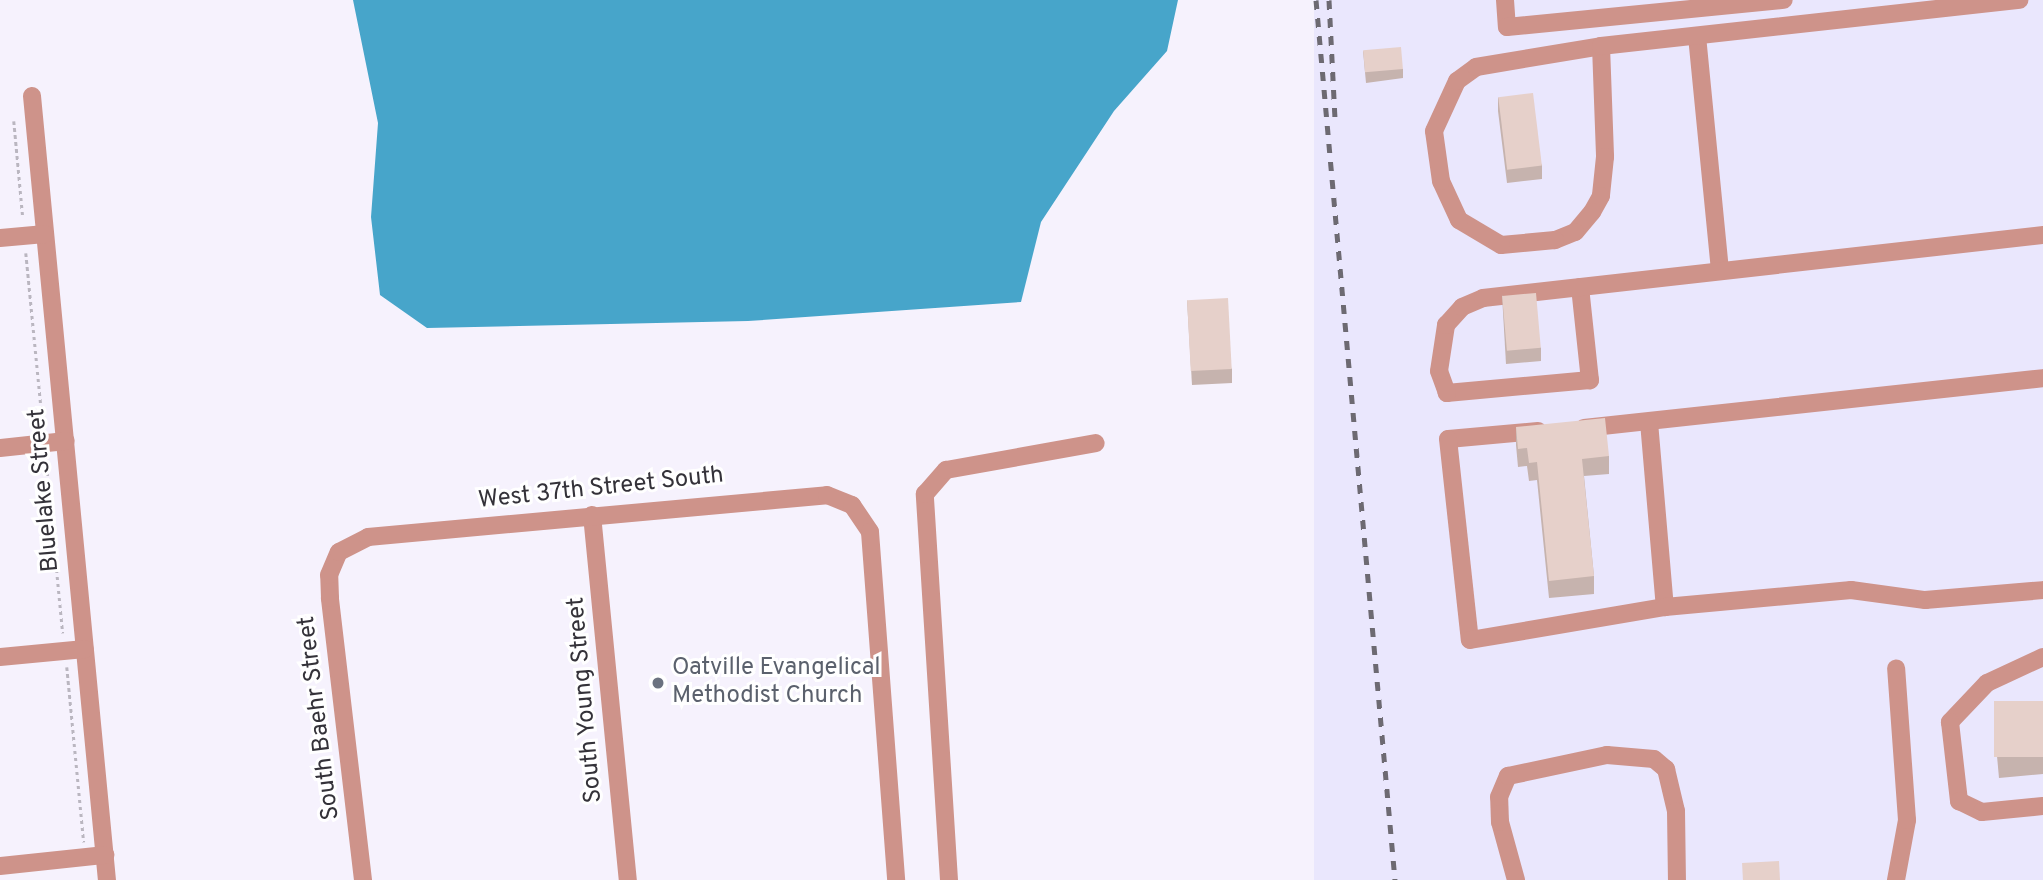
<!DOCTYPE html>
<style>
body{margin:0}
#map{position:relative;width:2043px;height:880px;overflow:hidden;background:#f6f2fd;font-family:Overpass,sans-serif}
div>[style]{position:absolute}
.industrial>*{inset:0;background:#eae7fd;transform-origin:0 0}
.water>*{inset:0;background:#47a5ca}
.path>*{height:2.5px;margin-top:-1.25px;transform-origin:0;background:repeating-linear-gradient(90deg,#bab6c0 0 3.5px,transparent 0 7px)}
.minor>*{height:18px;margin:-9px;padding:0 9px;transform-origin:9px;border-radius:9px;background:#ce938a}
.rail>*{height:5px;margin-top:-2.5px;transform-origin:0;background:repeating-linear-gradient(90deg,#6d6a72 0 9px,transparent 0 18px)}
.wall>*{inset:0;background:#c6b3ae}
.building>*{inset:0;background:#e6d0ca;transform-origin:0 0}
.dots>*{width:19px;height:19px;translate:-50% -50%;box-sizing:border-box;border:4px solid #fff;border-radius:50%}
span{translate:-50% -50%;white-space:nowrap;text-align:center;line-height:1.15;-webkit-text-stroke:6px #fff;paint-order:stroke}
.street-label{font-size:24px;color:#343239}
.worship-label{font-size:24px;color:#5b616d}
.left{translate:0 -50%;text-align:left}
</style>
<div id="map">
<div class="industrial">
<i style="left:1314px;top:0;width:729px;height:884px"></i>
</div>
<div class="water">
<i style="clip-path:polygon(353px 0,1178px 0,1167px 51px,1114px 111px,1041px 222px,1021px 302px,748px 321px,427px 328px,380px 295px,371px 217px,378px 123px)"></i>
</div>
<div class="path">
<i style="left:14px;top:121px;width:97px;rotate:84.7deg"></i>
<i style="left:26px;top:253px;width:175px;rotate:84.4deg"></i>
<i style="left:46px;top:458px;width:176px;rotate:84.5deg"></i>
<i style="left:67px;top:667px;width:176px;rotate:84.5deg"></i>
</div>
<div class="minor">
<i style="left:1505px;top:0;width:27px;rotate:86deg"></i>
<i style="left:1507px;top:27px;width:278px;rotate:-5.6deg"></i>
<i style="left:1697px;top:36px;width:236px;rotate:84.4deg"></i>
<i style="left:1601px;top:46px;width:111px;rotate:87.9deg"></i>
<i style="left:1605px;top:157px;width:39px;rotate:96deg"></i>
<i style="left:1601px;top:196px;width:18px;rotate:119deg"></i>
<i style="left:1592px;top:212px;width:26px;rotate:130deg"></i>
<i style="left:1575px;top:232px;width:22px;rotate:158deg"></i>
<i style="left:1555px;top:240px;width:54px;rotate:174.7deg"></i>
<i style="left:1501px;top:245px;width:49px;rotate:-149.2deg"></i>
<i style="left:1459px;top:220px;width:43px;rotate:-114.8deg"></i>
<i style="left:1441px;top:181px;width:50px;rotate:-98deg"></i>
<i style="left:1434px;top:131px;width:55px;rotate:-65.3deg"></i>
<i style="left:1457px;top:81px;width:24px;rotate:-36deg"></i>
<i style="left:1476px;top:67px;width:127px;rotate:-9.5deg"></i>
<i style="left:1601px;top:46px;width:421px;rotate:-6.3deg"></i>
<i style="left:32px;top:96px;width:788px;rotate:84.54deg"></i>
<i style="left:0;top:238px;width:45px;rotate:-5.1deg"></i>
<i style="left:1580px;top:287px;width:94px;rotate:83.9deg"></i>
<i style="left:1590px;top:380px;width:144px;rotate:174.8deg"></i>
<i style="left:1447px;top:393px;width:23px;rotate:-110deg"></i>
<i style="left:1439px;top:371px;width:47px;rotate:-81.3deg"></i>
<i style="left:1446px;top:325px;width:24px;rotate:-48deg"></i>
<i style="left:1462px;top:307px;width:23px;rotate:-23deg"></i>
<i style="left:1483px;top:298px;width:564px;rotate:-6.42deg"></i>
<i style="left:1649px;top:422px;width:186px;rotate:85.1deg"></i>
<i style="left:1584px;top:428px;width:462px;rotate:-6.2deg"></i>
<i style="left:1538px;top:431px;width:90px;rotate:174.9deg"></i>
<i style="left:1448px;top:439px;width:202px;rotate:83.8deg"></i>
<i style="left:1470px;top:640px;width:198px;rotate:-9.6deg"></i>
<i style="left:1665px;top:607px;width:187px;rotate:-5.2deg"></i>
<i style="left:1851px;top:590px;width:75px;rotate:7.7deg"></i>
<i style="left:1925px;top:600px;width:118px;rotate:-4.8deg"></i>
<i style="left:0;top:448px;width:66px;rotate:-6.1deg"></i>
<i style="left:592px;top:515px;width:367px;rotate:84.4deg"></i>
<i style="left:0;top:657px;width:85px;rotate:-5.4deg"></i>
<i style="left:2043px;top:657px;width:62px;rotate:155.1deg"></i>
<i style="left:1987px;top:683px;width:54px;rotate:133.5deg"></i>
<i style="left:1950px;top:722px;width:80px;rotate:83.5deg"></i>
<i style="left:1959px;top:801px;width:25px;rotate:26deg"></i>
<i style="left:1982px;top:812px;width:61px;rotate:-5.6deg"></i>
<i style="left:0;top:866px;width:106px;rotate:-6deg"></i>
<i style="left:363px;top:880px;width:284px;rotate:-96.7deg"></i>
<i style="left:330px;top:598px;width:23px;rotate:-92deg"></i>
<i style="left:329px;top:575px;width:25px;rotate:-67deg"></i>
<i style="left:339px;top:552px;width:33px;rotate:-27deg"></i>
<i style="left:368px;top:537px;width:461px;rotate:-5.2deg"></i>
<i style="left:827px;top:495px;width:27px;rotate:22deg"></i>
<i style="left:852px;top:505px;width:32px;rotate:56deg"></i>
<i style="left:870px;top:532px;width:349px;rotate:85.7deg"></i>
<i style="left:949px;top:880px;width:387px;rotate:-93.6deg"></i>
<i style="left:925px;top:494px;width:32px;rotate:-49deg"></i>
<i style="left:946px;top:470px;width:152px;rotate:-10.2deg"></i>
<i style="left:1516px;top:880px;width:60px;rotate:-105.4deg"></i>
<i style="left:1500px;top:822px;width:25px;rotate:-92deg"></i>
<i style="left:1499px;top:797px;width:23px;rotate:-67deg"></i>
<i style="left:1508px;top:776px;width:101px;rotate:-12deg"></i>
<i style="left:1607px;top:755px;width:47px;rotate:4.9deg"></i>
<i style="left:1654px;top:759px;width:16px;rotate:40deg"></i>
<i style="left:1666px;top:769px;width:43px;rotate:76.6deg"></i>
<i style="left:1676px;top:811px;width:69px;rotate:89.2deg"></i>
<i style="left:1896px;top:880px;width:61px;rotate:-79.6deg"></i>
<i style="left:1907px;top:820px;width:152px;rotate:-94.1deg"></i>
</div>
<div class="rail">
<i style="left:1316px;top:0;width:884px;rotate:84.87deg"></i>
<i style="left:1329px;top:0;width:119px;rotate:87.1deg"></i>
</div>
<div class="wall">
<i style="clip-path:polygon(1363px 51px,1403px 69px,1403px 78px,1366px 83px)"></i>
<i style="clip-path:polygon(1498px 97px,1542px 165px,1542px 179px,1507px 183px,1498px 111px)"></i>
<i style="clip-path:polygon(1502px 295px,1541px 348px,1541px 361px,1506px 364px)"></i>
<i style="clip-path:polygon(1187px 300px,1232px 369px,1232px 383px,1192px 385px)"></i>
<i style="clip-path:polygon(1516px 427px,1609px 456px,1609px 474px,1584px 476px,1594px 576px,1594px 594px,1549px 598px,1537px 480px,1529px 481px,1527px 466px,1518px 467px,1516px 445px)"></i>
<i style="clip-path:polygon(2043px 701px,2043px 774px,1999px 778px,1994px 723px,1994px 706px)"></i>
</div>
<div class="building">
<i style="left:1401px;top:47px;width:22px;height:38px;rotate:85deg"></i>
<i style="left:1533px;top:93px;width:73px;height:35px;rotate:83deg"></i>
<i style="left:1536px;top:293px;width:55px;height:34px;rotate:85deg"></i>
<i style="left:1228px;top:298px;width:71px;height:41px;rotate:87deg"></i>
<i style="clip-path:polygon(1605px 418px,1609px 456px,1582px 459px,1594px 576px,1549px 581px,1537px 462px,1529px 463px,1527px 448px,1518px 449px,1516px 427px)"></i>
<i style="left:2043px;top:701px;width:56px;height:49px;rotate:90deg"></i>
<i style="left:1779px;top:861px;width:19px;height:37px;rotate:87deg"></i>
</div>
<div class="dots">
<i style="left:658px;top:683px;background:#6b7280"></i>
</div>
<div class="street-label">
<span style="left:601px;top:489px;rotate:-6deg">West 37th Street South</span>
<span style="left:45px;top:490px;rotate:-95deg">Bluelake Street</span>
<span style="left:586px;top:700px;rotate:-95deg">South Young Street</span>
<span style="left:320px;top:718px;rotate:-97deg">South Baehr Street</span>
</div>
<div class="worship-label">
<span class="left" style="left:672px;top:683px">Oatville Evangelical<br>Methodist Church</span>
</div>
</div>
